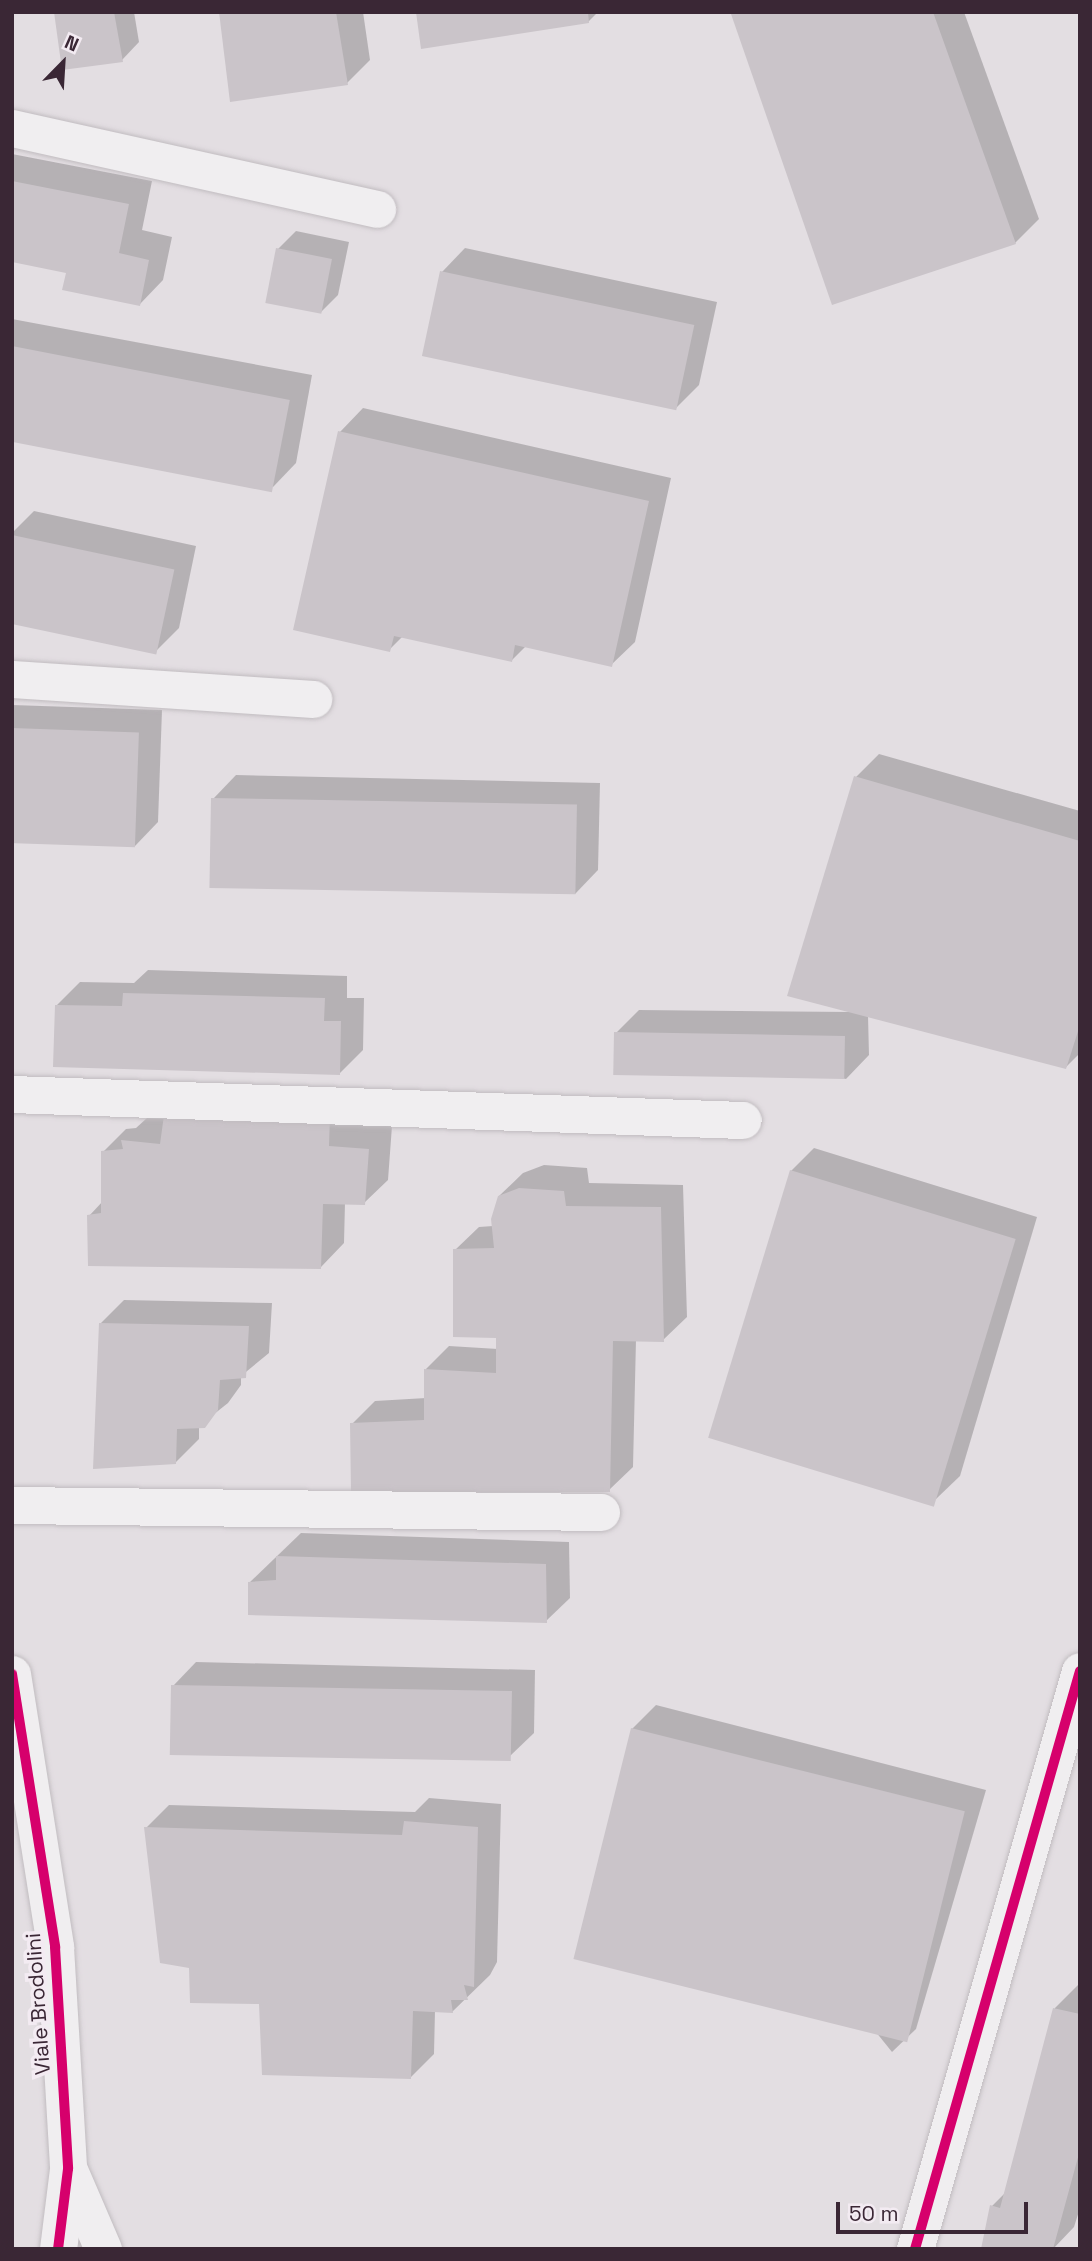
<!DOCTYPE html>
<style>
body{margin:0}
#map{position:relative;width:1092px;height:2261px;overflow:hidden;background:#e3dee2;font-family:"Space Grotesk",sans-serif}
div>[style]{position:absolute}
.shadow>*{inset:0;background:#0003}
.building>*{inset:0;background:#cac4c9;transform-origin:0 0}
.roads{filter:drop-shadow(0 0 2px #c1bcc0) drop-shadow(0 0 2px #c1bcc0)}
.minor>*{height:37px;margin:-18.5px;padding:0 18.5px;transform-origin:18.5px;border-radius:18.5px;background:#f0eef0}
.cycleway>*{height:10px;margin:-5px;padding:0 5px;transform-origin:5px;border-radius:5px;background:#d6006c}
span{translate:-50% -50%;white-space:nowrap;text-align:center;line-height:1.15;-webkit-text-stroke:7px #f3ebf2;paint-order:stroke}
.street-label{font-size:21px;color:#3a2735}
.frame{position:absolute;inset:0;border:14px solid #3a2735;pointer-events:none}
.north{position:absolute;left:28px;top:28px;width:70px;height:70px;-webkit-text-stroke:5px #f3ebf2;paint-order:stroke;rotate:24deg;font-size:19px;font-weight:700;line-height:28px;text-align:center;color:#3a2735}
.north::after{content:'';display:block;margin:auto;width:24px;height:32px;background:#3a2735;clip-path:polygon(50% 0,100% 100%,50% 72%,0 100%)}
.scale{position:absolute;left:836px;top:2202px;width:192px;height:32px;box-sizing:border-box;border:4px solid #3a2735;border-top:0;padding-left:9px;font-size:21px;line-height:24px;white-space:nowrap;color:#3a2735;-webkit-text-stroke:5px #f3ebf2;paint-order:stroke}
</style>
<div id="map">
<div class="shadow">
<i style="clip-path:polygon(56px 12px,134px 12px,139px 42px,122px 60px)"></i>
<i style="clip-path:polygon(221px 12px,363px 12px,370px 60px,347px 83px)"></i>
<i style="clip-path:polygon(417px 12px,598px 12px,588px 22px)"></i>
<i style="clip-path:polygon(735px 12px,964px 12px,1039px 219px,1015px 243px)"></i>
<i style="clip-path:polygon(12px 154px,152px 181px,142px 230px,172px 237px,163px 280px,140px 304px,68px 272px,12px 261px)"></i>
<i style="clip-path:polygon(296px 231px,349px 242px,338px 295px,320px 313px,278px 249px)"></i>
<i style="clip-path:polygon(465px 248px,717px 302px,699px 385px,676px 408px,442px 272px)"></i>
<i style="clip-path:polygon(12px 319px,312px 375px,296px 463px,273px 487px,12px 438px)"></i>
<i style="clip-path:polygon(363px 408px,671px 478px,635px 642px,611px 665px,526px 646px,511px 661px,403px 636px,389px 650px,340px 432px)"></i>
<i style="clip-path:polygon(34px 511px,196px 546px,179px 628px,156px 651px,12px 620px,12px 533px)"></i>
<i style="clip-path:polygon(12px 705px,162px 710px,158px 822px,135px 846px,12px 825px)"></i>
<i style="clip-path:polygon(879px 754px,1080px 811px,1080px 1053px,1066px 1067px,868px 1015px,869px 1055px,846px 1079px,616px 1033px,639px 1010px,851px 1012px,856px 777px)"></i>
<i style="clip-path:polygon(236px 775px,600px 783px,598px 870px,575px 894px,213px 799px)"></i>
<i style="clip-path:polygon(148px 970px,347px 976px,347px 998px,364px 998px,363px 1050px,339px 1074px,57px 1005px,80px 982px,134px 983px)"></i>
<i style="clip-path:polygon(147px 1118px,392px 1126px,388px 1180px,364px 1203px,345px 1203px,344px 1243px,321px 1267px,89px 1216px,103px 1201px,103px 1152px,126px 1129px,136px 1128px)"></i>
<i style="clip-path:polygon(814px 1148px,1037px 1217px,960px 1476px,936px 1499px,791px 1171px)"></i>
<i style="clip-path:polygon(544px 1165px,587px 1168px,589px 1183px,683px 1185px,687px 1317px,663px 1340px,636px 1340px,633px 1467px,609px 1490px,352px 1424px,375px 1401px,426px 1398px,426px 1369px,449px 1346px,498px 1349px,498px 1336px,455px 1250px,479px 1227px,493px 1226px,499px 1196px,523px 1173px)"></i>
<i style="clip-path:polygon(124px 1300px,272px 1303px,269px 1353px,241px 1376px,241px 1385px,228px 1403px,199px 1426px,199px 1439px,176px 1462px,100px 1324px)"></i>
<i style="clip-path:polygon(301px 1533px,569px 1542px,570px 1598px,546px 1621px,249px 1583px)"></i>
<i style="clip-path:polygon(196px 1662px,535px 1670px,534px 1733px,510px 1756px,173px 1686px)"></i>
<i style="clip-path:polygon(656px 1705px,986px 1790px,916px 2029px,892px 2052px,632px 1729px)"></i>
<i style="clip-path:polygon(429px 1798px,501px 1804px,497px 1962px,490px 1975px,452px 2012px,435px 2011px,434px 2054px,410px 2078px,191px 1966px,146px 1828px,169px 1805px,415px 1812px)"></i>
<i style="clip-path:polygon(1078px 1985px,1080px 2208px,1074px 2227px,1053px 2249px,992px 2206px,1006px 2192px,1055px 2008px)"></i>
</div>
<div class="building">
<i style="clip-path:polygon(54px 12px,114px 12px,123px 62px,62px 70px)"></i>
<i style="clip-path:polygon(219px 12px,336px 12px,348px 85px,230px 102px)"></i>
<i style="clip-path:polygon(416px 12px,588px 12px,589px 23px,421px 49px)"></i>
<i style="clip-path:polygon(736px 12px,933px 12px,1016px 244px,832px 305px,731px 14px)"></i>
<i style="clip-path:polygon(12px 181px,129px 204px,119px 253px,149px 260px,140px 306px,62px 290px,66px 273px,12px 262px)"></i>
<i style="left:276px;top:248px;width:57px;height:56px;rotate:11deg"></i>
<i style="left:440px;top:271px;width:260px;height:87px;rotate:12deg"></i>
<i style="left:12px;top:346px;width:283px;height:94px;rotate:11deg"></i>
<i style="clip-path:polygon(338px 431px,649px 501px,612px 667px,515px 645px,512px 662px,394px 636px,390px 652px,293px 630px)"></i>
<i style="left:12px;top:535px;width:166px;height:87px;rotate:12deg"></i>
<i style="left:12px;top:728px;width:127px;height:115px;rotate:2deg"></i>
<i style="clip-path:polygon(854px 776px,1080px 841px,1080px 1025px,1066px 1069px,787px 996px)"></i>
<i style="left:211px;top:798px;width:366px;height:90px;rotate:1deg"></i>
<i style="clip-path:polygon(123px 993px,325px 998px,324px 1021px,341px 1021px,340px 1075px,53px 1067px,55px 1005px,122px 1006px)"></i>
<i style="left:614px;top:1032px;width:231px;height:43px;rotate:1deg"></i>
<i style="clip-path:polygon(165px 1108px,330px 1115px,329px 1146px,369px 1149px,365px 1205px,323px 1204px,321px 1269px,88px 1266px,87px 1215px,101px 1213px,101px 1151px,123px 1149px,121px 1140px,160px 1144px)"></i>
<i style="left:790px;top:1170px;width:236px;height:280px;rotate:17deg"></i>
<i style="clip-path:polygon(519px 1188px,564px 1191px,566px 1206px,661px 1207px,664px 1342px,613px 1341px,610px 1492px,351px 1493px,350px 1423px,424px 1420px,424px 1369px,496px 1373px,496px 1338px,453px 1337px,453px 1249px,494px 1248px,491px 1219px,498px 1196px)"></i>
<i style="clip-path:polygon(99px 1323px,249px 1326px,246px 1378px,220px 1380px,218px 1410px,205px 1428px,177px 1429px,176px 1464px,93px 1469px)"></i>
<i style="clip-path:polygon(276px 1556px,546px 1564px,547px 1623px,248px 1615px,248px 1582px,276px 1580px)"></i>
<i style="left:171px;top:1685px;width:341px;height:70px;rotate:1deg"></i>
<i style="left:631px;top:1728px;width:344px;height:238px;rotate:14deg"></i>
<i style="clip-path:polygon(404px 1821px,478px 1827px,474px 1987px,464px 1985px,468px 2000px,451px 2000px,453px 2013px,413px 2011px,411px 2079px,262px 2075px,259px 2004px,190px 2003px,189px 1968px,160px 1963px,144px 1827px,402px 1835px)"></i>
<i style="clip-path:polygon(1053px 2008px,1080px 2014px,1080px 2150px,1053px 2249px,981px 2249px,990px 2205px,1000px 2208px)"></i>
</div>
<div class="roads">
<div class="minor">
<i style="left:12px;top:128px;width:374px;rotate:12.5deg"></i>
<i style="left:12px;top:679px;width:302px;rotate:3.8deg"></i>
<i style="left:12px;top:1094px;width:731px;rotate:2.04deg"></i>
<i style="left:12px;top:1505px;width:589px;rotate:0.68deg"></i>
<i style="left:12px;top:1674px;width:276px;rotate:81deg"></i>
<i style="left:55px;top:1947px;width:222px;rotate:86.6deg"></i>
<i style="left:68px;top:2169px;width:81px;rotate:97.1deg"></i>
<i style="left:69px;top:2170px;width:86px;rotate:66.7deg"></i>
<i style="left:915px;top:2249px;width:601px;rotate:-74.07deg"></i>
</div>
</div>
<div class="cycleway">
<i style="left:12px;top:1674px;width:276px;rotate:81deg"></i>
<i style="left:55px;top:1947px;width:222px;rotate:86.6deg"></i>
<i style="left:68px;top:2169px;width:81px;rotate:97.1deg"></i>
<i style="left:915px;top:2249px;width:601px;rotate:-74.07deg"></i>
</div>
<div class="street-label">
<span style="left:38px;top:2004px;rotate:-94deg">Viale Brodolini</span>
</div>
<div class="frame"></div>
<div class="north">N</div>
<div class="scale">50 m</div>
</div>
